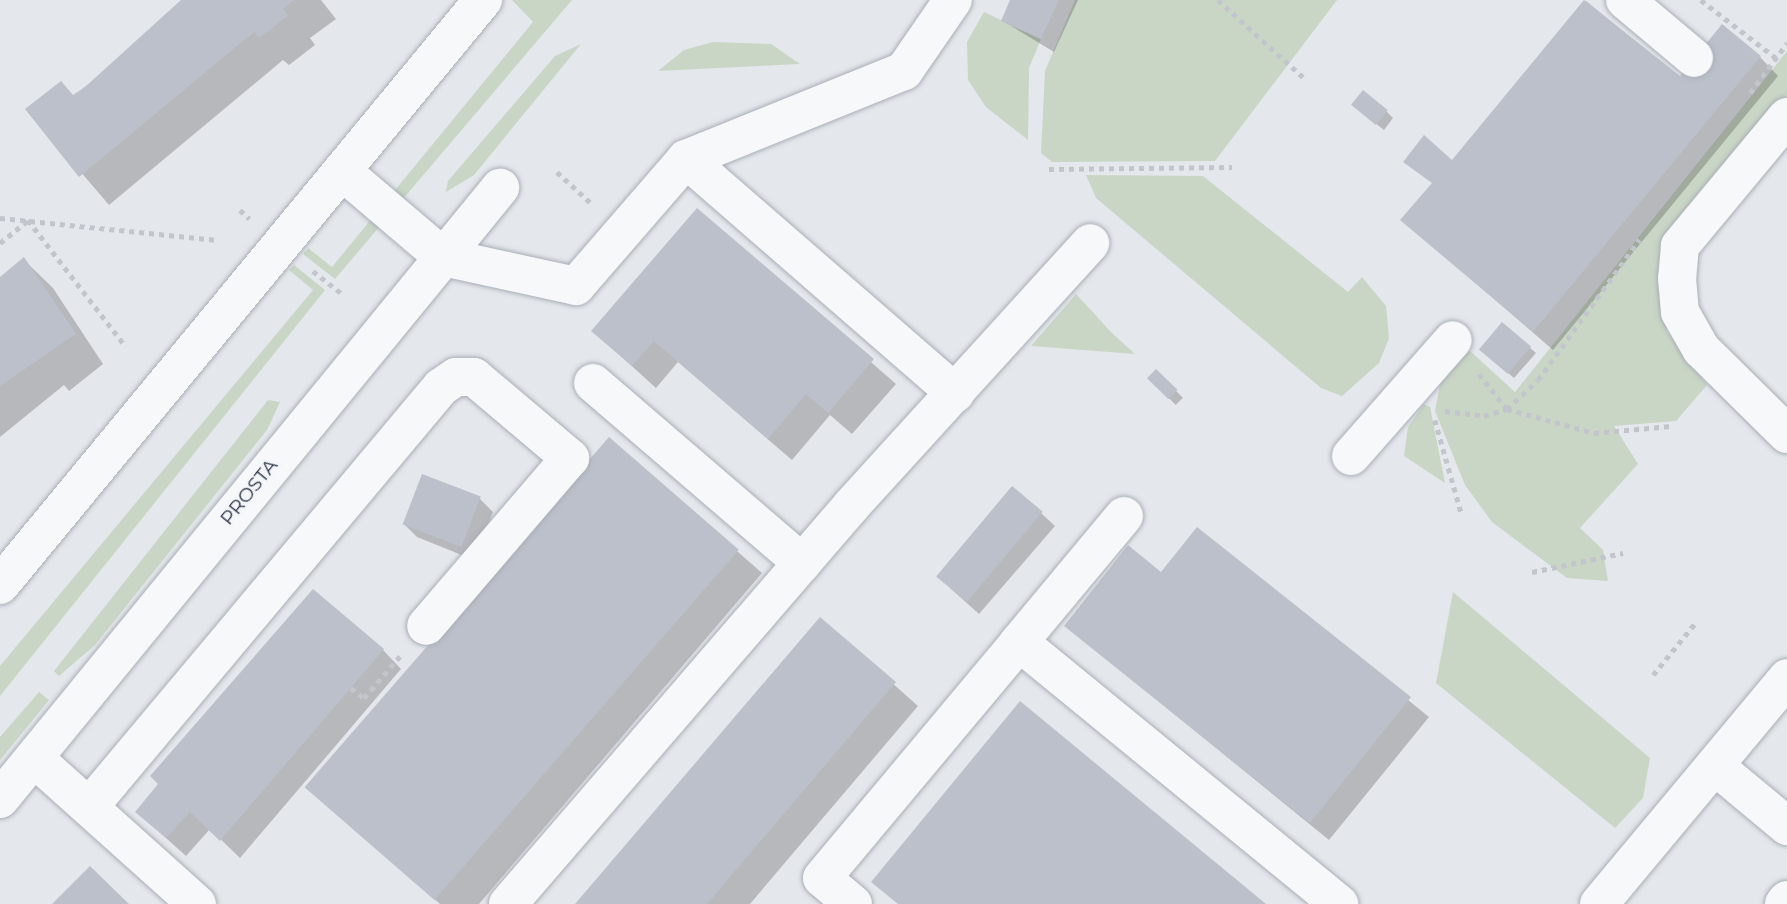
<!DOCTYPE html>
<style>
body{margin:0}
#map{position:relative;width:1787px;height:904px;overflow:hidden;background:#e4e7ec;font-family:Montserrat,sans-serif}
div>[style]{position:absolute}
.green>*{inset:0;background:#c9d6c5}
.shadow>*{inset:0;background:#0003;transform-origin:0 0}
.building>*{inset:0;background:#bbc0ca;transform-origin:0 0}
.path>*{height:4.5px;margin-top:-2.25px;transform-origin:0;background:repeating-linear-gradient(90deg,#c2c5cb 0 5px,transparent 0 10px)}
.roads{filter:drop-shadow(0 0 2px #a9aeb7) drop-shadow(0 0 2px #a9aeb7)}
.minor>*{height:38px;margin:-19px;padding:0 19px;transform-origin:19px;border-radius:19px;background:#f7f8fa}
span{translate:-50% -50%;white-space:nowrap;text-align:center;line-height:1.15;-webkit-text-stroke:6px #f4f6f9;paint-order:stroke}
.street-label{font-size:19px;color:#2b3445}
</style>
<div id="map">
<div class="green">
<i style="clip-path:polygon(512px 0,572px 0,335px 279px,303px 254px,308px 248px,332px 267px,533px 22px)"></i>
<i style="clip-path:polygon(1075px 0,1337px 0,1215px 161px,1052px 162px,1041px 153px,1045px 71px)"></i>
<i style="clip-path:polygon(984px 12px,1041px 39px,1029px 68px,1028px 140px,986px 107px,968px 80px,967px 42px)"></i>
<i style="clip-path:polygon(713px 42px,771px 44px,800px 64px,658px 71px,684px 50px)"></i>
<i style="clip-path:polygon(581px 44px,474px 175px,446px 192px,448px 181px,555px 56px)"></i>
<i style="clip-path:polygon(1787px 51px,1787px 95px,1670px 247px,1661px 299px,1667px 332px,1707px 385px,1676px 421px,1614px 426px,1638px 464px,1580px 528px,1603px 550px,1608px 581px,1567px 578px,1492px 522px,1465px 485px,1435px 411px,1440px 384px,1469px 350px,1515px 392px)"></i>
<i style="clip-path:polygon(1086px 175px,1203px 176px,1348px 292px,1362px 277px,1386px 306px,1389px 338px,1379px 363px,1342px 396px,1321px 388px,1096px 198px)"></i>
<i style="clip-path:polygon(294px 265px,325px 290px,0 696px,0 666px,313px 290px,289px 270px)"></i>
<i style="clip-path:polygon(1076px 294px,1112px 333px,1135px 354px,1031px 346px)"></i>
<i style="clip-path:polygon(268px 400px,280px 402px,267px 430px,95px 645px,59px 676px,54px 671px)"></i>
<i style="clip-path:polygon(1424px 404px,1430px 407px,1445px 483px,1404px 456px,1408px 427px)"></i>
<i style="clip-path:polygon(1453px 592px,1650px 758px,1643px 798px,1615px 828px,1436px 683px)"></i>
<i style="clip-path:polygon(39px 692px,49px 700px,0 760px,0 737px)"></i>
</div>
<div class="shadow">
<i style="clip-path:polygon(192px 0,321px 0,336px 19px,310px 38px,315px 45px,289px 65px,283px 60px,109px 205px,27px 109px,74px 96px)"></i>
<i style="clip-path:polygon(1012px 0,1078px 0,1054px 52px,1003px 21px)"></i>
<i style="clip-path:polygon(1586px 1px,1680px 78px,1760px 57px,1778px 76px,1553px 350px,1403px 220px)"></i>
<i style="clip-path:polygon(1360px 111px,1387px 112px,1393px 118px,1384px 130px)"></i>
<i style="clip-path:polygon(697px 210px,896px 384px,852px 434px,830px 415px,792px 460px,678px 362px,656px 388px,593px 331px)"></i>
<i style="clip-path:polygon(24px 260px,53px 288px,103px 364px,69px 391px,64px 385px,0 437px,0 279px)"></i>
<i style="clip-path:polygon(1529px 347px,1536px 353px,1514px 378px,1487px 355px)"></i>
<i style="left:1156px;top:371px;width:38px;height:10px;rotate:45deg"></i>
<i style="clip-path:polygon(609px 439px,762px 573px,479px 904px,440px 904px,309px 789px)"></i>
<i style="clip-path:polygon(480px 499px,493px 512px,474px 560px,417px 537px,404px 524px)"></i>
<i style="clip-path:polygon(1041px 513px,1055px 526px,979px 614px,950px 588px)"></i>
<i style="clip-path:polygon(1197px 529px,1429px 717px,1329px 840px,1066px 626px,1161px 574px)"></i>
<i style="clip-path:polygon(820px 619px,918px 706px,750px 904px,577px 904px)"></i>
<i style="clip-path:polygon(383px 650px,401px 669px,240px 858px,210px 829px,186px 856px,137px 812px)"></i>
</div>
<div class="building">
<i style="clip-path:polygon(181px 0,294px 0,283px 9px,288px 16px,259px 38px,254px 32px,79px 177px,25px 109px,61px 81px,73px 95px,85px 87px)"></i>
<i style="clip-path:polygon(1010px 0,1059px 0,1041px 39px,1001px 21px)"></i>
<i style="clip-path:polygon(1584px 0,1680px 76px,1722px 24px,1761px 56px,1533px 332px,1400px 220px,1432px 183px,1403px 162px,1424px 135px,1452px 160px)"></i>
<i style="left:1363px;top:90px;width:32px;height:19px;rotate:39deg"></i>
<i style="clip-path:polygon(697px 208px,874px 359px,828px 413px,806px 394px,768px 439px,654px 341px,632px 366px,591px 331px)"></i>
<i style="clip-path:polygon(24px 257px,76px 334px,0 386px,0 277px)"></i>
<i style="left:1502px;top:322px;width:38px;height:36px;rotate:40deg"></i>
<i style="left:1156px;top:369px;width:30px;height:13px;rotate:44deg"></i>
<i style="left:609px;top:437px;width:172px;height:464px;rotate:41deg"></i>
<i style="left:422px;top:474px;width:63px;height:54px;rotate:21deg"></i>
<i style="left:1012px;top:486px;width:40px;height:118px;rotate:40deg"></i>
<i style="clip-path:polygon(1197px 527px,1411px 697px,1310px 823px,1064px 626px,1128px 545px,1161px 572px)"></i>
<i style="clip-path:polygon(313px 589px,384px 649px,220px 841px,190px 812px,166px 838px,135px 812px,158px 784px,150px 776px)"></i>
<i style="clip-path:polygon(820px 617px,896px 682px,707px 904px,575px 904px)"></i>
<i style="clip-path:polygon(1020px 701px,1266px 904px,898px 904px,871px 882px)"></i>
<i style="clip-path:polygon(90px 866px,129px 904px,52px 904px)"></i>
</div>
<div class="path">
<i style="left:1218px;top:0;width:115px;rotate:42.2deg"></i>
<i style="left:1701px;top:0;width:95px;rotate:37.7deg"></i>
<i style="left:1750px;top:93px;width:62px;rotate:-53.5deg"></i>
<i style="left:1049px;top:169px;width:183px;rotate:-0.6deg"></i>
<i style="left:557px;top:172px;width:47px;rotate:42.4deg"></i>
<i style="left:240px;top:210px;width:13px;rotate:42deg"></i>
<i style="left:0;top:218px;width:216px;rotate:5.8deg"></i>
<i style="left:0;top:243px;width:36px;rotate:-39deg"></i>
<i style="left:28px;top:220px;width:160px;rotate:52.3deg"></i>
<i style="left:313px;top:271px;width:36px;rotate:38deg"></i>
<i style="left:1479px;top:374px;width:45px;rotate:51.3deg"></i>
<i style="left:1507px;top:409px;width:90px;rotate:15.4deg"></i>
<i style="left:1594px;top:433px;width:77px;rotate:-5.2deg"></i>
<i style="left:1445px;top:411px;width:39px;rotate:7deg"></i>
<i style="left:1484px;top:416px;width:24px;rotate:-17deg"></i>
<i style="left:1507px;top:409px;width:42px;rotate:-43.1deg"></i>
<i style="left:1538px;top:380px;width:173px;rotate:-54.2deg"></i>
<i style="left:1435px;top:420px;width:96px;rotate:74.2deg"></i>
<i style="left:1532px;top:572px;width:93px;rotate:-11.8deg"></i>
<i style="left:1653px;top:675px;width:68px;rotate:-50.9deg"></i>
<i style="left:351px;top:688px;width:16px;rotate:38deg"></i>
<i style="left:364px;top:698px;width:55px;rotate:-49.4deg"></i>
</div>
<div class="roads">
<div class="minor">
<i style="left:1625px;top:0;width:90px;rotate:40deg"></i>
<i style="left:1787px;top:117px;width:168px;rotate:129.7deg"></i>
<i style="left:1680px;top:246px;width:32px;rotate:95deg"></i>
<i style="left:1677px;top:278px;width:34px;rotate:85deg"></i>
<i style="left:1680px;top:312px;width:43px;rotate:60.4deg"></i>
<i style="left:1701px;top:349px;width:121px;rotate:44.7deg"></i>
<i style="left:686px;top:159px;width:357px;rotate:41deg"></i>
<i style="left:342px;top:171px;width:133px;rotate:40.4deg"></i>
<i style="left:443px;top:257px;width:136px;rotate:12.3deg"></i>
<i style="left:576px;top:286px;width:168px;rotate:-49.1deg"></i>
<i style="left:686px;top:159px;width:235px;rotate:-22deg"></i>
<i style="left:904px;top:71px;width:86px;rotate:-55.4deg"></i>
<i style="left:593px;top:383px;width:276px;rotate:40.7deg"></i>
<i style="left:1351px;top:456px;width:154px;rotate:-48.7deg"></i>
<i style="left:0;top:585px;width:759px;rotate:-50.46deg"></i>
<i style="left:1019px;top:642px;width:164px;rotate:-50.2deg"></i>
<i style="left:34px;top:758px;width:219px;rotate:41.9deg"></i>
<i style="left:1715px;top:766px;width:94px;rotate:39.8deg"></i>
<i style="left:0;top:799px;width:790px;rotate:-50.71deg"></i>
<i style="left:89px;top:807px;width:548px;rotate:-50.03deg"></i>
<i style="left:441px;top:387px;width:18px;rotate:-34deg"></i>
<i style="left:456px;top:377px;width:18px"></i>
<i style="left:474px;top:377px;width:126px;rotate:40.2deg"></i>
<i style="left:570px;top:458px;width:221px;rotate:130.6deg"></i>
<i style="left:508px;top:904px;width:527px;rotate:-49.23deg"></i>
<i style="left:852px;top:505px;width:354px;rotate:-47.7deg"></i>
<i style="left:853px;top:904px;width:40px;rotate:-140deg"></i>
<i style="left:822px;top:878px;width:307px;rotate:-50.1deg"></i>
<i style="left:1019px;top:642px;width:414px;rotate:39.3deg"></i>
<i style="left:1599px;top:904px;width:294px;rotate:-50.2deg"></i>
<i style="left:1784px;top:904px;width:5px;rotate:-53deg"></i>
</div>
</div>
<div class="street-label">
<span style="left:249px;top:492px;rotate:-51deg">PROSTA</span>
</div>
</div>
